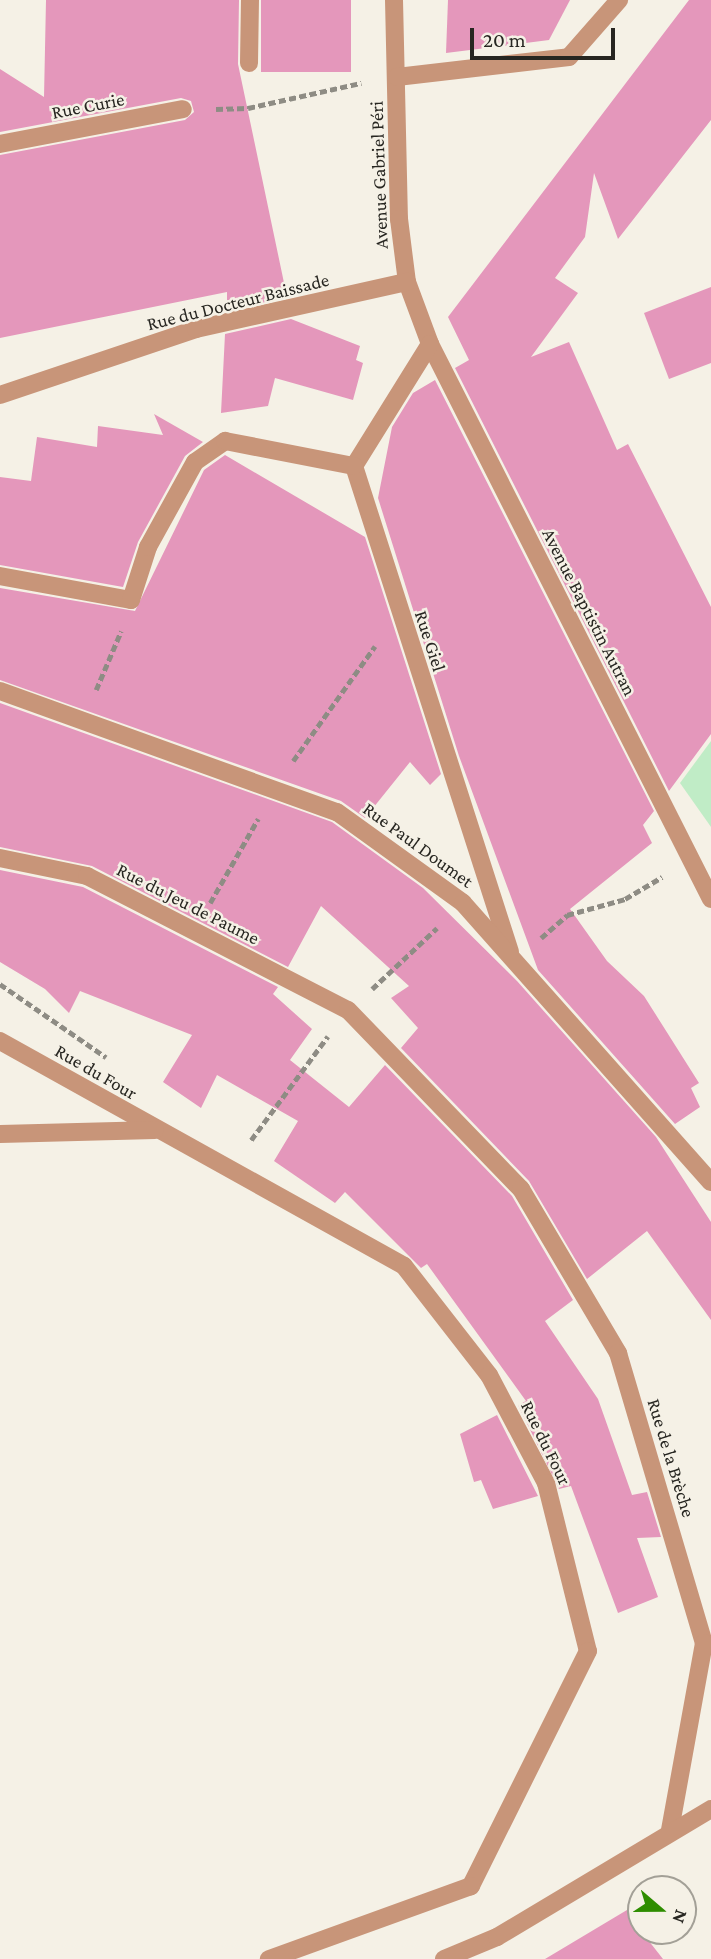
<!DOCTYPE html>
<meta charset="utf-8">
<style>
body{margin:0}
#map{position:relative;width:711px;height:1959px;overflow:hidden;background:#f5f1e6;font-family:"Crimson Pro",serif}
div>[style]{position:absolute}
.green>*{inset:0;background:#c0ecc6}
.building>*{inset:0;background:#e497bb;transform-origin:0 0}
.path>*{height:4.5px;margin-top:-2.25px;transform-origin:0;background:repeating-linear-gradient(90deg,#8e8c84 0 7px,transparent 0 10.5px)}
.minor>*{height:18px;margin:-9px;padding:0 9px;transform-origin:9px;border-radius:9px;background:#c89579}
span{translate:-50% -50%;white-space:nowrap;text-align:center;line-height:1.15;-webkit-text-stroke:5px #f5f1e6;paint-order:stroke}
.street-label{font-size:19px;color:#272621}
.north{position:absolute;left:627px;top:1875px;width:70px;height:70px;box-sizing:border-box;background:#f5f1e6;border:2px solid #a3a097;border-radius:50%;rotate:110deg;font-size:19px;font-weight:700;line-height:28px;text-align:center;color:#272621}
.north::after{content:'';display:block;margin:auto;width:24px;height:32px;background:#2e8d00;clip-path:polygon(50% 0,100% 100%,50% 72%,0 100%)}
.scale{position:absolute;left:470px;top:28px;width:145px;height:32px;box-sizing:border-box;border:4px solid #272621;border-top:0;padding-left:9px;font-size:21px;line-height:24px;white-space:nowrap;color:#272621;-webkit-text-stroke:5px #f5f1e6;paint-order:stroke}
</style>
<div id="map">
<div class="green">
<i style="clip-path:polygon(711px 741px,711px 827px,680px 783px)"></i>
</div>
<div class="building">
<i style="clip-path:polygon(46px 0,239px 0,238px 64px,287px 297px,227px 311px,227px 292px,0 338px,0 155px,185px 120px,194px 112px,191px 101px,181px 98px,0 132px,0 69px,44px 97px)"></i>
<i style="left:261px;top:0;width:90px;height:72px"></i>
<i style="clip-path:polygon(448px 0,570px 0,549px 40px,446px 53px)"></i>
<i style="clip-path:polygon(689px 0,711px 0,711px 120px,618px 239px,594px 173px,585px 237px,555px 278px,578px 293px,531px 357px,569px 342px,617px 450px,628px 444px,711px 607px,711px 734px,669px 791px,455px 368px,469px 360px,448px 317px)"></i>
<i style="clip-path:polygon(711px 287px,711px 363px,669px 379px,644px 313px)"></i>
<i style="clip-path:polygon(291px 319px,360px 346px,356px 360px,363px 363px,353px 400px,275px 378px,268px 406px,221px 413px,225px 334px)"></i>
<i style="clip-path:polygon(435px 380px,654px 811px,643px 825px,652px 843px,570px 909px,607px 961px,644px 996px,699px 1083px,691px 1088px,700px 1107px,675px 1124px,538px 970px,459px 756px,378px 498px,392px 427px,413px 393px)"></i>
<i style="clip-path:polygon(154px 414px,203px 442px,185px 456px,138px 542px,123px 587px,0 565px,0 477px,31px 481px,37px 437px,97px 447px,98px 426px,163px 435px)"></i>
<i style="clip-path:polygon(225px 455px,365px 537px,441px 774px,430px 785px,410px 762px,365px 818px,341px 801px,0 680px,0 588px,135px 611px,204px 470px)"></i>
<i style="clip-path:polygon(0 703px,332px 822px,423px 888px,517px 981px,656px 1137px,711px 1222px,711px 1320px,647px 1231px,587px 1279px,529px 1181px,401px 1048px,418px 1028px,391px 998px,409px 986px,321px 906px,288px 967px,92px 866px,0 847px)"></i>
<i style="clip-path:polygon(0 870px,83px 887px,278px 987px,273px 994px,312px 1029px,290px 1060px,349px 1107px,385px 1065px,512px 1196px,573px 1300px,545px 1321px,598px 1399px,632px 1495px,647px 1492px,661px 1537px,637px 1538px,658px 1597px,618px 1613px,571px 1486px,559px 1489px,518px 1405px,526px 1401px,427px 1264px,421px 1268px,345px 1192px,335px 1203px,274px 1161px,298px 1121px,217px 1075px,201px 1108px,163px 1082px,192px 1035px,80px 991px,69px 1013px,45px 989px,0 962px)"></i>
<i style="clip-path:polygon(497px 1415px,538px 1496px,493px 1509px,481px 1480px,474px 1482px,460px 1434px)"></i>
<i style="clip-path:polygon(632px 1907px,641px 1931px,663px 1959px,545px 1959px)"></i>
</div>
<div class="path">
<i style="left:216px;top:109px;width:32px;rotate:-2deg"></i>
<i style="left:248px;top:108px;width:116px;rotate:-12.5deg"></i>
<i style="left:96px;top:690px;width:64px;rotate:-67deg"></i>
<i style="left:293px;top:761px;width:141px;rotate:-54.5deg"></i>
<i style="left:210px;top:903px;width:97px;rotate:-60.3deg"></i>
<i style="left:541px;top:938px;width:35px;rotate:-41deg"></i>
<i style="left:567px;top:915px;width:60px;rotate:-15.4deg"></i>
<i style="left:625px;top:899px;width:43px;rotate:-30.7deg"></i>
<i style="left:0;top:984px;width:129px;rotate:34.6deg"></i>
<i style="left:372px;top:989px;width:89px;rotate:-43.2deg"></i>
<i style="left:251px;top:1140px;width:129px;rotate:-53.5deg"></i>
</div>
<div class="minor">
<i style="left:394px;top:0;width:219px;rotate:88.7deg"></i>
<i style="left:399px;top:219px;width:64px;rotate:82.8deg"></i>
<i style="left:407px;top:282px;width:66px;rotate:69.6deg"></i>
<i style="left:430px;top:344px;width:622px;rotate:63.15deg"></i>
<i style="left:249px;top:63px;width:63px;rotate:-89.1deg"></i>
<i style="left:397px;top:77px;width:173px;rotate:-6.6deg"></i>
<i style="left:569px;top:57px;width:76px;rotate:-48.7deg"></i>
<i style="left:0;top:144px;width:186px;rotate:-10.8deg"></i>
<i style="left:430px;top:344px;width:144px;rotate:121.9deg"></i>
<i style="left:354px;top:466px;width:510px;rotate:72.2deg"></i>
<i style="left:0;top:395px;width:207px;rotate:-18.6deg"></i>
<i style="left:196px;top:329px;width:216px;rotate:-12.6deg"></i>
<i style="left:0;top:576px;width:133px;rotate:10.4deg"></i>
<i style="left:131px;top:600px;width:56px;rotate:-72.2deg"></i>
<i style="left:148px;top:547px;width:97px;rotate:-61.1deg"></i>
<i style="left:195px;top:462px;width:37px;rotate:-35deg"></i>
<i style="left:225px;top:441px;width:131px;rotate:11deg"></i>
<i style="left:0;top:691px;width:358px;rotate:19.8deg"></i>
<i style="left:337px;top:812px;width:155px;rotate:35.8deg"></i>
<i style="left:463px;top:903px;width:373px;rotate:48.4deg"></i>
<i style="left:0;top:858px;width:89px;rotate:11.7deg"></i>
<i style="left:87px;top:876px;width:293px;rotate:27.2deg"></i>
<i style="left:348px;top:1010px;width:249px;rotate:46deg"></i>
<i style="left:521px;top:1189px;width:191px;rotate:59.4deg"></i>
<i style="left:618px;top:1353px;width:302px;rotate:73.5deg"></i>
<i style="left:704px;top:1643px;width:190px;rotate:100.3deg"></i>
<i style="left:0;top:1041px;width:462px;rotate:29.1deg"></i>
<i style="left:404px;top:1266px;width:138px;rotate:52.1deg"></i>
<i style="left:489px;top:1375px;width:122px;rotate:62.2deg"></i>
<i style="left:546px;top:1483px;width:173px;rotate:76deg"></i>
<i style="left:588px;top:1651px;width:263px;rotate:116.5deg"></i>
<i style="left:471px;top:1886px;width:215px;rotate:160.1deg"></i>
<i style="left:0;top:1134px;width:155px;rotate:-1.5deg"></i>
<i style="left:444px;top:1959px;width:57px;rotate:-22.5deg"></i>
<i style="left:497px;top:1937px;width:249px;rotate:-30.9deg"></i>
</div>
<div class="street-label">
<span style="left:88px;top:106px;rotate:-11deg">Rue Curie</span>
<span style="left:379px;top:175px;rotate:-92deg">Avenue Gabriel Péri</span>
<span style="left:238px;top:302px;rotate:-14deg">Rue du Docteur Baissade</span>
<span style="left:589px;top:612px;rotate:63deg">Avenue Baptistin Autran</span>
<span style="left:430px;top:641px;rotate:72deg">Rue Giel</span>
<span style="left:418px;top:845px;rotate:36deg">Rue Paul Doumet</span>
<span style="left:188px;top:904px;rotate:27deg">Rue du Jeu de Paume</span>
<span style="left:96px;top:1072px;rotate:30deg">Rue du Four</span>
<span style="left:546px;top:1443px;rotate:64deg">Rue du Four</span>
<span style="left:671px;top:1458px;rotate:73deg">Rue de la Brèche</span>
</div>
<div class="north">N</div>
<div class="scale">20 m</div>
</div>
